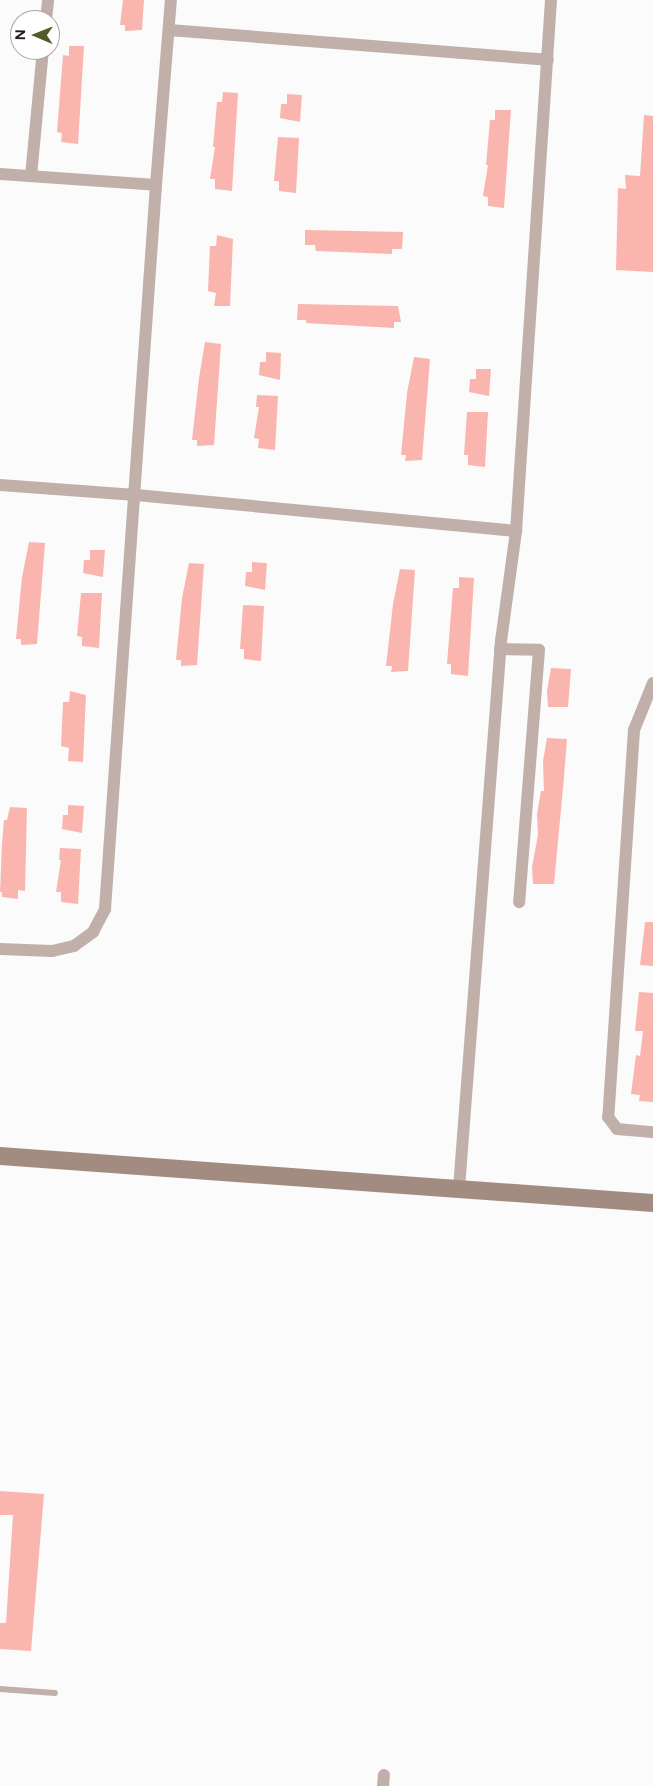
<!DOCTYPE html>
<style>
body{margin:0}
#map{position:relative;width:653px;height:1786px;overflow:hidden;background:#fbfbfb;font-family:Figtree,sans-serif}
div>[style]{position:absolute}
.building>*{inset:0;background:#fbb5af}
.lane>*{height:6px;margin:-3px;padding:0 3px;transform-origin:3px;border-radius:3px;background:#c0b0a9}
.street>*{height:12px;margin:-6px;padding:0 6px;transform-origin:6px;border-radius:6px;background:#c0b0a9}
.secondary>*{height:18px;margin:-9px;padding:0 9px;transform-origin:9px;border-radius:9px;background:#a28c82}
span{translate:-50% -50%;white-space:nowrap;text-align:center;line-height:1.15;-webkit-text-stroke:4.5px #fff;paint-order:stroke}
.north{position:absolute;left:10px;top:10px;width:50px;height:50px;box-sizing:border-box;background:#fff;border:1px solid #a9a4a1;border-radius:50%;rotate:271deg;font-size:14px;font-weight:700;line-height:20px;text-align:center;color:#271b15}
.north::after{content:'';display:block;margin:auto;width:18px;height:22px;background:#565a28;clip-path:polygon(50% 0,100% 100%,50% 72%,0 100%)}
</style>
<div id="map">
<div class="building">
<i style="clip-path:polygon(123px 0,144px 0,142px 30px,125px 31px,125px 25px,120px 25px)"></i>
<i style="clip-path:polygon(69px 46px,84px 46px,78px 144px,61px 142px,62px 133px,57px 132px,63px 55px,69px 56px)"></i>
<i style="clip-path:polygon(223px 92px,238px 93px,232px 191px,215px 189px,215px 179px,210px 179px,215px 147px,213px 147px,217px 102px,222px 102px)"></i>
<i style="clip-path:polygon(287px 94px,302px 95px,300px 122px,280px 118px,281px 104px,287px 104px)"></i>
<i style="clip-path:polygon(495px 110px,511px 110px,504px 208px,488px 206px,488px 197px,483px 196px,488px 165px,486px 165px,490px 120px,495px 120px)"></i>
<i style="clip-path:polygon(644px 115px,653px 116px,653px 272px,616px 270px,618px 188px,626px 189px,625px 175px,640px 176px)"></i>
<i style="clip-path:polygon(278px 137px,299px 138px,296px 193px,279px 191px,279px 181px,274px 181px)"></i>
<i style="clip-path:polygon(305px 230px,403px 232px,402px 249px,392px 249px,392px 254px,316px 251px,315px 245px,305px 245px)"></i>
<i style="clip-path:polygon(217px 235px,233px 239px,230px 306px,214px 306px,216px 293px,208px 291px,210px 246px,216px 246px)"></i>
<i style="clip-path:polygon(298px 304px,398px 306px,401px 322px,394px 322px,394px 328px,306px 323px,306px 320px,297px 320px)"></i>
<i style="clip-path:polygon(205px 342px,221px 344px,214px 445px,197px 446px,197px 440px,192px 440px,199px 378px)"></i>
<i style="clip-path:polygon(266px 352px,281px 353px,280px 380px,259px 375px,260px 362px,266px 362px)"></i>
<i style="clip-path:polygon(414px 357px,430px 359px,422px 460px,405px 461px,406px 455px,401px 455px,407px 393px)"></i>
<i style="clip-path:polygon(476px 369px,491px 369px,489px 396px,469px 392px,470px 379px,476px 379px)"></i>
<i style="clip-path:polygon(257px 395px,278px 396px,275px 450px,258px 448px,259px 439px,254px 438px,259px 407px,256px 407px)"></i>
<i style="clip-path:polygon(467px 412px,488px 412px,485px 467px,468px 465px,468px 455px,464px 455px)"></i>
<i style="clip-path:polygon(29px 542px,45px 543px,37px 644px,21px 645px,21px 639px,16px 639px,22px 577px)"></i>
<i style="clip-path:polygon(90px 550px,105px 550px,103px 577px,83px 573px,84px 560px,90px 560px)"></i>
<i style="clip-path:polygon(252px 562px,267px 563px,265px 590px,245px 586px,246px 572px,252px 572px)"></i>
<i style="clip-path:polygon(189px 563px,204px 564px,197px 665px,181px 666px,181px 660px,176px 660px,182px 598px)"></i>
<i style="clip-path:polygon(400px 569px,415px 570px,408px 671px,391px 672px,392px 666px,386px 666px,393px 604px)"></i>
<i style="clip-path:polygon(459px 577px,474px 578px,468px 676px,451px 674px,451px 664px,447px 664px,453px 588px,459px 588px)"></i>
<i style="clip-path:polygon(81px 593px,102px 593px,99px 648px,82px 646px,82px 637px,77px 636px)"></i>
<i style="clip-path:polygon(243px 605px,264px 606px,261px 661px,244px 659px,244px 649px,240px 649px)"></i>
<i style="clip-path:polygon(551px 668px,571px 669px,568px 707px,548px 707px,547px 691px)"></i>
<i style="clip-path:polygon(70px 691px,86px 695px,83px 762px,68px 761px,69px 748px,61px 746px,63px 702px,69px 702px)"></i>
<i style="clip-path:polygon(547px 738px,567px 739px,564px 777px,554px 884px,533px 884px,532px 867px,538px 835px,537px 814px,541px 791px,544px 791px,543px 761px)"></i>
<i style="clip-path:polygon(68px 805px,84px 806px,82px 833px,62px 829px,63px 815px,68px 815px)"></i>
<i style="clip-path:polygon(10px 807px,27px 808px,25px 891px,18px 890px,18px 899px,2px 897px,2px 892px,0 892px,2px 843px,4px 820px,7px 820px)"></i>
<i style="clip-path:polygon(60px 848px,81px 849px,78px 904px,61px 902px,61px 892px,56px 892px,61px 860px,59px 860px)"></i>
<i style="clip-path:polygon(645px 922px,653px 922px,653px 966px,640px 965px)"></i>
<i style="clip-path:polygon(639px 992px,653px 993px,653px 1102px,639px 1101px,640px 1095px,631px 1094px,636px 1055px,640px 1056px,643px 1031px,635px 1031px)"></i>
<i style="clip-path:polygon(0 1491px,44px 1494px,31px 1651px,0 1649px,0 1623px,6px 1623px,13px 1515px,0 1515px)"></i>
</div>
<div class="lane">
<i style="left:0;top:1689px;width:55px;rotate:4.2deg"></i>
</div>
<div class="street">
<i style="left:46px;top:20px;width:20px;rotate:-84deg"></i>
<i style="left:169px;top:30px;width:380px;rotate:4.5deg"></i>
<i style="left:0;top:174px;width:156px;rotate:4deg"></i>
<i style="left:31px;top:176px;width:127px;rotate:-84.6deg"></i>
<i style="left:0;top:485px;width:136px;rotate:4.2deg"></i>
<i style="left:136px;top:495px;width:382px;rotate:5.4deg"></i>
<i style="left:500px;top:649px;width:39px;rotate:1deg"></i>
<i style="left:539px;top:650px;width:253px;rotate:94.5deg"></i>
<i style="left:653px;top:683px;width:51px;rotate:112deg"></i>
<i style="left:634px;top:730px;width:388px;rotate:93.8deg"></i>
<i style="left:608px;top:1117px;width:15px;rotate:53deg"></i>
<i style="left:617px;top:1129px;width:36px;rotate:5deg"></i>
<i style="left:0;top:949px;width:52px;rotate:2.2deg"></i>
<i style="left:52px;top:951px;width:23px;rotate:-13deg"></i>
<i style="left:74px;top:946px;width:24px;rotate:-36deg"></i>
<i style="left:93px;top:932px;width:26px;rotate:-62deg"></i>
<i style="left:105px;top:909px;width:726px;rotate:-85.97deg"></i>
<i style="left:156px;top:185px;width:186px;rotate:-85.4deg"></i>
<i style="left:459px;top:1188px;width:549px;rotate:-85.61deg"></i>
<i style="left:501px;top:641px;width:111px;rotate:-82.2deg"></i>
<i style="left:516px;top:531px;width:532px;rotate:-86.23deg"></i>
<i style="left:383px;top:1786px;width:11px;rotate:-85deg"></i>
</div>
<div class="secondary">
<i style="left:0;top:1156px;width:655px;rotate:4.12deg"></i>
</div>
<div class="north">N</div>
</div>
